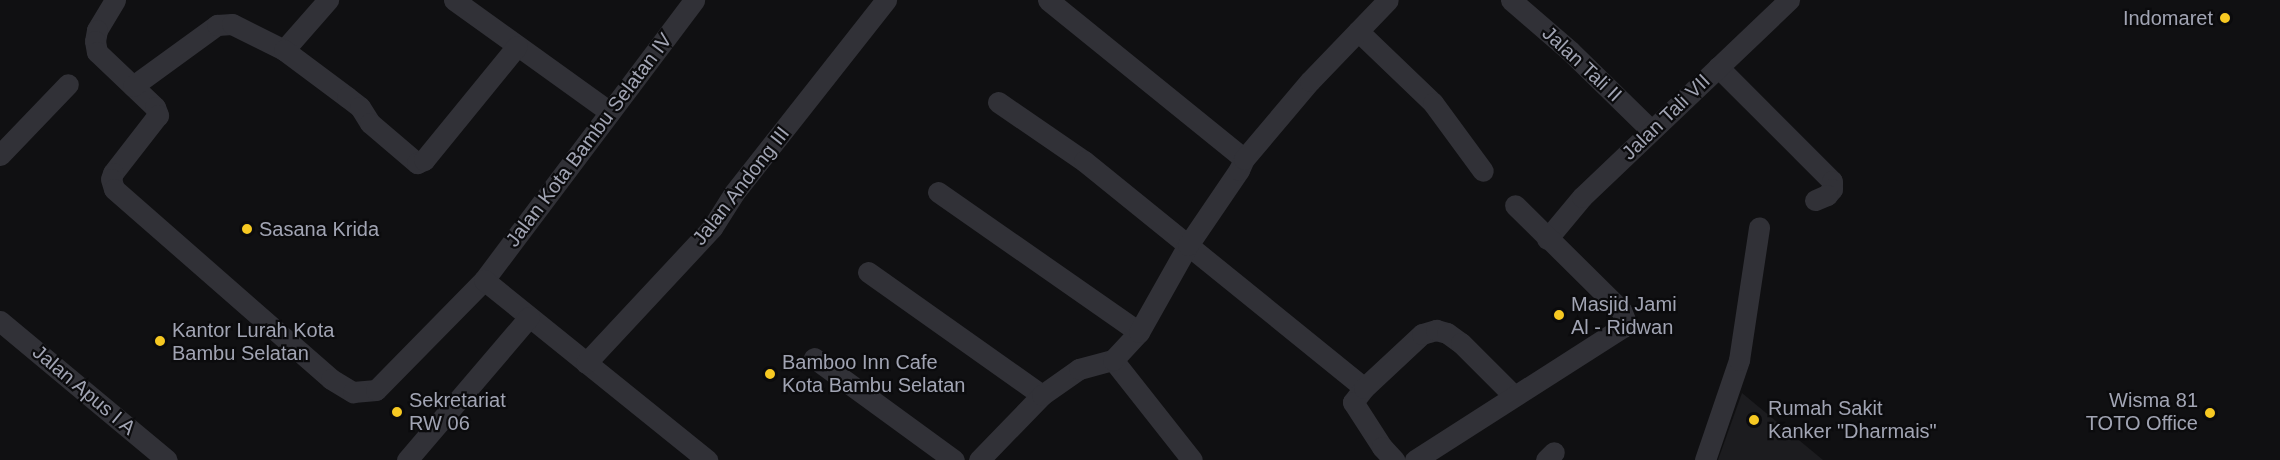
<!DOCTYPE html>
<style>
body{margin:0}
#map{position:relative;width:2280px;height:460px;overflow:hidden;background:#101012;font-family:Arial,sans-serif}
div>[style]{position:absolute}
.built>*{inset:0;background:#1c1c1f}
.street>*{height:21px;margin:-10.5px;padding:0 10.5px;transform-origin:10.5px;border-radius:10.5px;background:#313137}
.dots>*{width:16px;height:16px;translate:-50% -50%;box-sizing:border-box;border:3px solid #0b0b0d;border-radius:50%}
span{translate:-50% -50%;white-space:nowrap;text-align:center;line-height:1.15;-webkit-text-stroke:4.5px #0b0b0d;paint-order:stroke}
.poi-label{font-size:20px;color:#a1a4b3}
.right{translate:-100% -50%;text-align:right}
.left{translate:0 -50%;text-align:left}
.street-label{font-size:20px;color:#a1a4b3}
</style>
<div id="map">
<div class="built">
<i style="clip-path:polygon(1742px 393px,1823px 460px,1718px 460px)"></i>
</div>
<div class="street">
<i style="left:115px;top:0;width:35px;rotate:121deg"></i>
<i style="left:97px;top:30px;width:11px;rotate:100deg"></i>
<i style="left:95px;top:41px;width:11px;rotate:80deg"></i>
<i style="left:97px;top:52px;width:80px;rotate:43.5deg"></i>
<i style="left:155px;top:107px;width:9px;rotate:69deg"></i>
<i style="left:158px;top:115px;width:73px;rotate:127.8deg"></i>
<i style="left:113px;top:173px;width:6px;rotate:108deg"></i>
<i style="left:111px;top:179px;width:10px;rotate:73deg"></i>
<i style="left:114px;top:189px;width:288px;rotate:41.2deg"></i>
<i style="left:331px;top:379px;width:26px;rotate:31deg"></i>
<i style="left:353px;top:392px;width:23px;rotate:-5deg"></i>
<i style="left:376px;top:390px;width:154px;rotate:-45.5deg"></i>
<i style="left:484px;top:280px;width:350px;rotate:-53.1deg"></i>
<i style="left:454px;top:0;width:192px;rotate:35.7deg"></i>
<i style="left:1048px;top:0;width:252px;rotate:39deg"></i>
<i style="left:1511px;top:0;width:78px;rotate:40.8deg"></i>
<i style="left:1570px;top:51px;width:113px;rotate:44.3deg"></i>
<i style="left:1358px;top:31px;width:104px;rotate:43.8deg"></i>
<i style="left:1433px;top:103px;width:84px;rotate:53.7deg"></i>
<i style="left:284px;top:50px;width:67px;rotate:-48.7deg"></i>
<i style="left:1718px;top:67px;width:161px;rotate:45deg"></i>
<i style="left:1832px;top:181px;width:8px;rotate:90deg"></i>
<i style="left:1832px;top:189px;width:8px;rotate:130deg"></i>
<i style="left:1827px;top:195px;width:13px;rotate:157deg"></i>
<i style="left:133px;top:86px;width:104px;rotate:-36deg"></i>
<i style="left:217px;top:25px;width:15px;rotate:-4deg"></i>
<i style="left:232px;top:24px;width:58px;rotate:26.6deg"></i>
<i style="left:284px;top:50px;width:79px;rotate:36.7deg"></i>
<i style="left:347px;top:97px;width:16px;rotate:38deg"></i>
<i style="left:360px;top:107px;width:19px;rotate:58deg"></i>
<i style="left:370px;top:123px;width:62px;rotate:40.4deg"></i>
<i style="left:417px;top:163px;width:8px;rotate:-23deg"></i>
<i style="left:424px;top:160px;width:147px;rotate:-50.8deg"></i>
<i style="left:998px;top:102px;width:104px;rotate:34.5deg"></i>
<i style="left:1084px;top:161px;width:360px;rotate:39deg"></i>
<i style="left:1364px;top:388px;width:18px;rotate:128deg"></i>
<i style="left:1353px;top:402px;width:54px;rotate:57.2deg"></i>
<i style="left:1382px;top:447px;width:18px;rotate:47deg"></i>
<i style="left:0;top:155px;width:98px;rotate:-46.2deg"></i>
<i style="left:938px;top:192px;width:245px;rotate:34.9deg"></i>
<i style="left:1547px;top:239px;width:55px;rotate:-50.2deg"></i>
<i style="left:1582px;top:197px;width:286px;rotate:-43.6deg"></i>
<i style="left:868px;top:272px;width:213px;rotate:35.3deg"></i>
<i style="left:484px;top:280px;width:287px;rotate:38.9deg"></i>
<i style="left:0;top:321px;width:217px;rotate:39.8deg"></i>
<i style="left:814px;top:358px;width:173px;rotate:36.1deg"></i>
<i style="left:1113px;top:360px;width:127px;rotate:51.7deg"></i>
<i style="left:586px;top:363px;width:185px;rotate:-47deg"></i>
<i style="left:712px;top:228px;width:41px;rotate:-57.8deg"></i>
<i style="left:734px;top:193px;width:246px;rotate:-51.8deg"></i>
<i style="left:1364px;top:388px;width:79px;rotate:-43deg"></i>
<i style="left:1422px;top:334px;width:15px;rotate:-16deg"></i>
<i style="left:1436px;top:330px;width:11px;rotate:15deg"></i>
<i style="left:1447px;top:333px;width:17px;rotate:36deg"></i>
<i style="left:1461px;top:343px;width:75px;rotate:45deg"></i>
<i style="left:407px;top:460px;width:188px;rotate:-49.5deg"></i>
<i style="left:979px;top:460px;width:91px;rotate:-45.9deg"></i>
<i style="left:1042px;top:395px;width:45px;rotate:-35.1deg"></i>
<i style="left:1079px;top:369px;width:35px;rotate:-15deg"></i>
<i style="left:1113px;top:360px;width:38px;rotate:-47deg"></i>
<i style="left:1139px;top:332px;width:100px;rotate:-60.6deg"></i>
<i style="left:1188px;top:245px;width:91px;rotate:-55.8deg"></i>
<i style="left:1239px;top:170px;width:12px;rotate:-66deg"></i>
<i style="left:1244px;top:159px;width:102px;rotate:-49.8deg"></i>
<i style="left:1310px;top:81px;width:112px;rotate:-46.1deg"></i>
<i style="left:1415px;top:460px;width:247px;rotate:-32.6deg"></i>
<i style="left:1623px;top:327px;width:7px;rotate:-74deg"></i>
<i style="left:1625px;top:320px;width:11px;rotate:-112deg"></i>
<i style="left:1621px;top:310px;width:149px;rotate:-135.3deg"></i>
<i style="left:1546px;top:460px;width:11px;rotate:-45deg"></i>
<i style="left:1705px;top:460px;width:106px;rotate:-71.2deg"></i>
<i style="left:1739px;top:360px;width:134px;rotate:-81.4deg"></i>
</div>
<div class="dots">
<i style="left:2225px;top:18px;background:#f7c922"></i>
<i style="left:247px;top:229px;background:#f7c922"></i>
<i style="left:1559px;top:315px;background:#f7c922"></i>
<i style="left:160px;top:341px;background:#f7c922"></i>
<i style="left:770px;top:374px;background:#f7c922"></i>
<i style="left:397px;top:412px;background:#f7c922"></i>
<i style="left:2210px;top:413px;background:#f7c922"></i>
<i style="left:1754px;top:420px;background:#f7c922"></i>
</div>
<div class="poi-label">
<span class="right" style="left:2213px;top:18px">Indomaret</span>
<span class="left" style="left:259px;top:229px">Sasana Krida</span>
<span class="left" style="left:1571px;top:316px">Masjid Jami<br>Al - Ridwan</span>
<span class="left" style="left:172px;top:342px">Kantor Lurah Kota<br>Bambu Selatan</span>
<span class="left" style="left:782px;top:374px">Bamboo Inn Cafe<br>Kota Bambu Selatan</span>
<span class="left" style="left:409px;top:412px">Sekretariat<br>RW 06</span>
<span class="right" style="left:2198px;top:412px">Wisma 81<br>TOTO Office</span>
<span class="left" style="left:1768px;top:420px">Rumah Sakit<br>Kanker "Dharmais"</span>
</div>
<div class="street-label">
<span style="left:1582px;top:64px;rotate:43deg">Jalan Tali II</span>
<span style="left:1666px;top:117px;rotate:-44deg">Jalan Tali VII</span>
<span style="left:589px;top:140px;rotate:-53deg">Jalan Kota Bambu Selatan IV</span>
<span style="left:741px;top:186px;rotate:-52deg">Jalan Andong III</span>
<span style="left:84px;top:390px;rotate:40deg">Jalan Apus I A</span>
</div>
</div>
